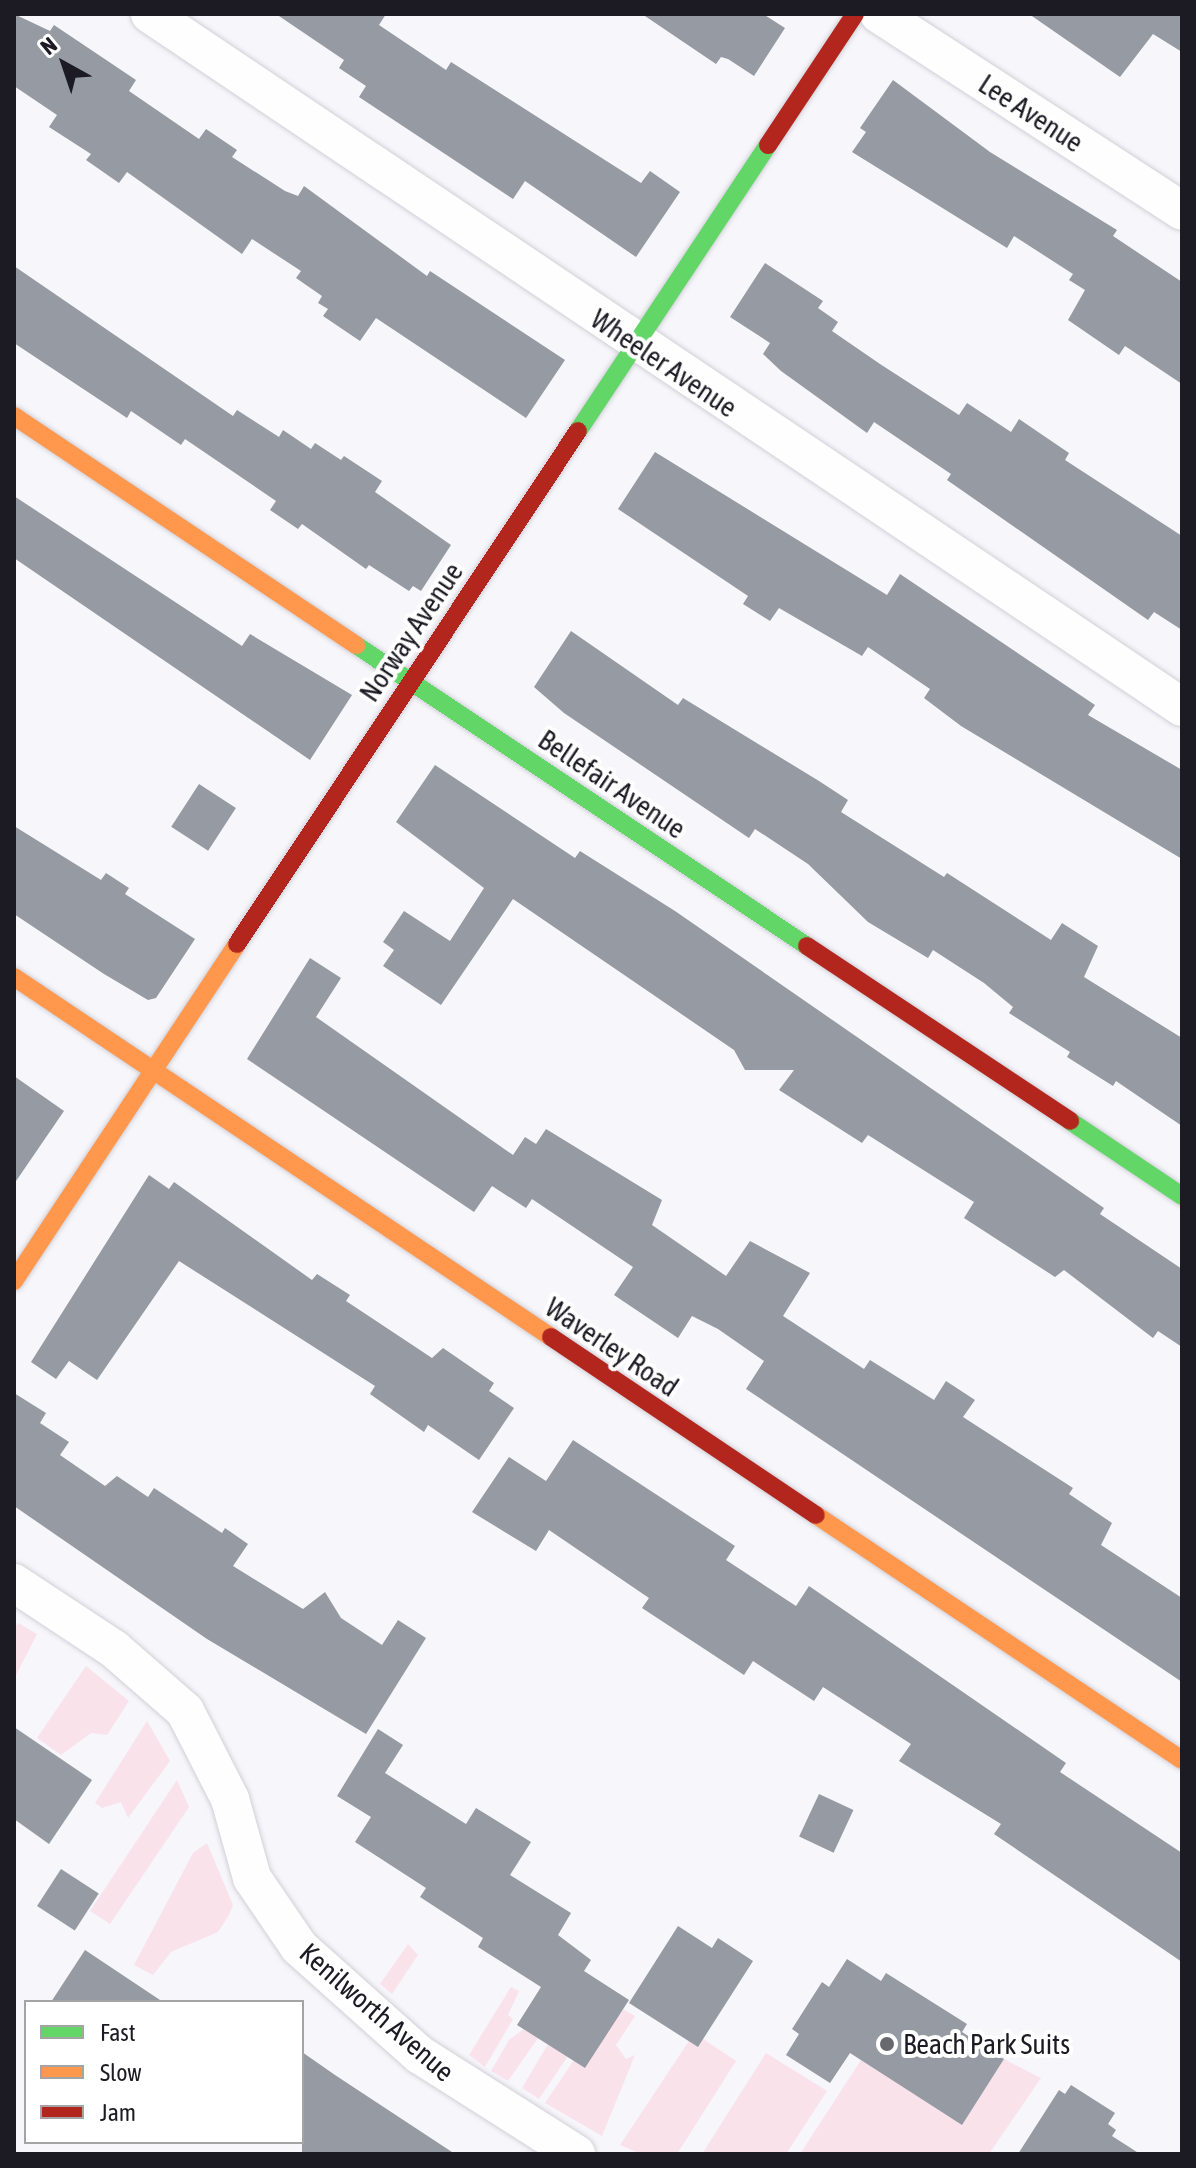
<!DOCTYPE html>
<style>
body{margin:0}
#map{position:relative;width:1196px;height:2168px;overflow:hidden;background:#f6f6fb;font-family:"Asap Condensed",sans-serif}
div>[style]{position:absolute}
.green>*{inset:0;background:#fae2eb}
.building>*{inset:0;background:#959aa3;transform-origin:0 0}
.roads{filter:drop-shadow(0 0 2px #d1d0d7) drop-shadow(0 0 2px #d1d0d7)}
.street>*{height:38px;margin:-19px;padding:0 19px;transform-origin:19px;border-radius:19px;background:#fefefe}
.fast>*{height:18px;margin:-9px;padding:0 9px;transform-origin:9px;border-radius:9px;background:#63d668}
.slow>*{height:18px;margin:-9px;padding:0 9px;transform-origin:9px;border-radius:9px;background:#ff974d}
.jam>*{height:18px;margin:-9px;padding:0 9px;transform-origin:9px;border-radius:9px;background:#b3261e}
.dots>*{width:22px;height:22px;translate:-50% -50%;box-sizing:border-box;border:4px solid #fff;border-radius:50%}
span{translate:-50% -50%;white-space:nowrap;text-align:center;line-height:1.15;-webkit-text-stroke:8px #fff;paint-order:stroke}
.street-label{font-size:28px;color:#1c1b23}
.poi-label{font-size:28px;color:#1c1b23}
.left{translate:0 -50%;text-align:left}
.frame{position:absolute;inset:0;border:16px solid #1c1b23;pointer-events:none}
.legend{position:absolute;left:24px;top:2000px;width:280px;height:144px;box-sizing:border-box;background:#fff;border:2px solid #a4a4a7;margin:0;padding:10px 14px;list-style:none;font-size:24px;color:#1c1b23}
.legend li{display:flex;align-items:center;gap:16px;height:40px}
.legend b{width:40px;border:2px solid #a4a4a7}
.north{position:absolute;left:24px;top:24px;width:80px;height:80px;-webkit-text-stroke:6px #fff;paint-order:stroke;rotate:320deg;font-size:22px;font-weight:700;line-height:32px;text-align:center;color:#1c1b23}
.north::after{content:'';display:block;margin:auto;width:28px;height:36px;background:#1c1b23;clip-path:polygon(50% 0,100% 100%,50% 72%,0 100%)}
</style>
<div id="map">
<div class="green">
<i style="clip-path:polygon(18px 1623px,37px 1634px,14px 1679px,14px 1629px)"></i>
<i style="clip-path:polygon(86px 1666px,129px 1701px,107px 1735px,91px 1733px,61px 1755px,37px 1738px)"></i>
<i style="clip-path:polygon(147px 1721px,170px 1761px,128px 1818px,121px 1802px,102px 1808px,95px 1803px)"></i>
<i style="clip-path:polygon(177px 1780px,189px 1807px,110px 1924px,90px 1911px)"></i>
<i style="clip-path:polygon(207px 1843px,233px 1905px,229px 1915px,218px 1932px,171px 1952px,153px 1975px,134px 1965px,193px 1853px)"></i>
<i style="clip-path:polygon(408px 1944px,418px 1955px,392px 1994px,380px 1984px)"></i>
<i style="clip-path:polygon(511px 1987px,519px 1991px,508px 2015px,513px 2019px,485px 2067px,469px 2055px)"></i>
<i style="clip-path:polygon(623px 2009px,635px 2016px,616px 2045px,626px 2059px,635px 2055px,602px 2136px,545px 2103px,574px 2060px)"></i>
<i style="clip-path:polygon(524px 2029px,538px 2038px,508px 2081px,491px 2071px,509px 2040px)"></i>
<i style="clip-path:polygon(703px 2039px,736px 2061px,677px 2154px,641px 2154px,620px 2145px,689px 2041px)"></i>
<i style="clip-path:polygon(548px 2044px,568px 2056px,539px 2099px,522px 2088px)"></i>
<i style="clip-path:polygon(766px 2053px,827px 2091px,786px 2154px,702px 2154px)"></i>
<i style="clip-path:polygon(1004px 2059px,1041px 2078px,989px 2154px,800px 2154px,861px 2060px,962px 2124px)"></i>
</div>
<div class="building">
<i style="clip-path:polygon(14px 14px,50px 31px,54px 25px,136px 80px,129px 91px,199px 139px,206px 129px,237px 150px,232px 157px,285px 191px,298px 196px,304px 186px,427px 276px,430px 271px,565px 360px,526px 418px,376px 318px,360px 341px,323px 316px,328px 309px,318px 303px,322px 296px,296px 278px,301px 271px,252px 239px,242px 254px,127px 172px,119px 183px,86px 160px,91px 154px,49px 127px,57px 115px,14px 86px)"></i>
<i style="clip-path:polygon(276px 14px,386px 14px,379px 25px,446px 70px,451px 62px,641px 183px,650px 171px,680px 192px,636px 257px,525px 181px,513px 199px,359px 97px,366px 86px,339px 68px,344px 60px)"></i>
<i style="clip-path:polygon(642px 14px,763px 14px,785px 28px,754px 76px,728px 59px,721px 57px,716px 64px)"></i>
<i style="clip-path:polygon(1029px 14px,1182px 14px,1182px 52px,1153px 34px,1120px 77px)"></i>
<i style="clip-path:polygon(893px 80px,990px 152px,1117px 230px,1113px 236px,1182px 282px,1182px 384px,1125px 346px,1119px 355px,1068px 320px,1085px 290px,1069px 280px,1073px 274px,1014px 236px,1007px 248px,852px 152px,866px 132px,860px 128px)"></i>
<i style="clip-path:polygon(765px 263px,823px 301px,818px 308px,838px 322px,832px 331px,880px 364px,959px 415px,967px 403px,1011px 432px,1019px 419px,1069px 453px,1065px 460px,1182px 536px,1182px 630px,1154px 612px,1148px 620px,947px 480px,951px 474px,874px 422px,867px 433px,781px 371px,763px 354px,770px 343px,730px 317px)"></i>
<i style="clip-path:polygon(14px 266px,233px 416px,237px 410px,279px 437px,283px 430px,311px 449px,315px 443px,341px 460px,344px 456px,382px 481px,375px 492px,451px 545px,421px 591px,413px 586px,409px 591px,369px 565px,366px 569px,302px 524px,298px 529px,270px 510px,276px 501px,185px 439px,181px 445px,131px 411px,127px 418px,14px 343px)"></i>
<i style="clip-path:polygon(655px 452px,887px 595px,900px 574px,1095px 705px,1088px 715px,1182px 770px,1182px 859px,961px 726px,924px 698px,930px 689px,868px 647px,862px 656px,779px 608px,770px 621px,743px 604px,748px 596px,618px 509px)"></i>
<i style="clip-path:polygon(14px 496px,242px 646px,250px 634px,352px 695px,310px 760px,14px 558px)"></i>
<i style="clip-path:polygon(571px 631px,678px 705px,683px 698px,819px 781px,848px 800px,841px 812px,944px 877px,947px 873px,1051px 940px,1062px 923px,1098px 946px,1084px 977px,1182px 1038px,1182px 1126px,1116px 1081px,1113px 1086px,1067px 1057px,1070px 1052px,1009px 1013px,1013px 1007px,984px 983px,933px 950px,928px 958px,868px 922px,808px 864px,755px 829px,749px 838px,564px 713px,534px 687px)"></i>
<i style="clip-path:polygon(435px 765px,575px 858px,580px 851px,675px 911px,1104px 1208px,1100px 1214px,1182px 1269px,1182px 1347px,1158px 1331px,1153px 1338px,1064px 1270px,1055px 1277px,964px 1218px,974px 1202px,868px 1135px,862px 1143px,779px 1090px,794px 1070px,745px 1070px,734px 1050px,513px 899px,441px 1005px,383px 966px,394px 950px,383px 942px,404px 911px,450px 941px,484px 888px,396px 822px)"></i>
<i style="left:199px;top:784px;width:44px;height:51px;rotate:33deg"></i>
<i style="clip-path:polygon(14px 826px,101px 880px,106px 873px,129px 888px,125px 894px,195px 939px,156px 998px,148px 1000px,104px 974px,14px 914px)"></i>
<i style="clip-path:polygon(310px 958px,341px 978px,316px 1017px,513px 1155px,525px 1137px,536px 1144px,546px 1129px,662px 1200px,652px 1225px,726px 1276px,750px 1241px,810px 1273px,783px 1316px,864px 1369px,870px 1360px,934px 1400px,946px 1381px,975px 1400px,963px 1417px,1073px 1488px,1069px 1494px,1112px 1523px,1101px 1545px,1182px 1598px,1182px 1682px,746px 1389px,764px 1361px,718px 1329px,692px 1316px,678px 1338px,614px 1295px,633px 1267px,532px 1199px,526px 1208px,492px 1186px,474px 1212px,247px 1059px)"></i>
<i style="clip-path:polygon(14px 1076px,64px 1111px,14px 1184px)"></i>
<i style="clip-path:polygon(149px 1175px,169px 1189px,174px 1182px,312px 1280px,317px 1274px,350px 1295px,346px 1301px,432px 1358px,443px 1348px,494px 1383px,489px 1391px,514px 1408px,479px 1460px,428px 1425px,424px 1432px,370px 1394px,375px 1386px,179px 1261px,97px 1380px,69px 1361px,56px 1379px,31px 1362px)"></i>
<i style="clip-path:polygon(14px 1393px,46px 1413px,40px 1423px,69px 1442px,60px 1455px,105px 1486px,117px 1476px,148px 1497px,154px 1488px,222px 1533px,225px 1528px,248px 1544px,233px 1566px,303px 1609px,325px 1592px,341px 1618px,382px 1645px,398px 1620px,426px 1638px,366px 1734px,207px 1639px,14px 1506px)"></i>
<i style="clip-path:polygon(573px 1440px,735px 1546px,726px 1560px,796px 1606px,809px 1586px,1066px 1763px,1060px 1772px,1182px 1853px,1182px 1962px,994px 1834px,1001px 1824px,899px 1761px,911px 1744px,823px 1687px,814px 1701px,753px 1661px,744px 1675px,642px 1608px,649px 1598px,549px 1530px,536px 1551px,472px 1512px,509px 1457px,546px 1481px)"></i>
<i style="clip-path:polygon(14px 1727px,92px 1780px,49px 1844px,14px 1819px)"></i>
<i style="clip-path:polygon(378px 1729px,403px 1745px,385px 1773px,466px 1824px,476px 1808px,531px 1842px,510px 1875px,571px 1913px,558px 1935px,591px 1960px,584px 1971px,629px 2000px,585px 2068px,517px 2025px,541px 1987px,478px 1947px,483px 1938px,420px 1897px,426px 1888px,355px 1842px,371px 1817px,337px 1796px)"></i>
<i style="left:819px;top:1794px;width:38px;height:47px;rotate:25deg"></i>
<i style="left:61px;top:1869px;width:45px;height:44px;rotate:33deg"></i>
<i style="clip-path:polygon(678px 1926px,712px 1948px,718px 1938px,753px 1961px,698px 2047px,629px 2003px)"></i>
<i style="clip-path:polygon(85px 1950px,163px 2002px,51px 2002px)"></i>
<i style="clip-path:polygon(847px 1959px,881px 1981px,886px 1973px,967px 2024px,962px 2032px,1004px 2059px,962px 2125px,850px 2053px,830px 2083px,786px 2055px,799px 2034px,792px 2029px,822px 1982px,829px 1987px)"></i>
<i style="clip-path:polygon(302px 2052px,335px 2075px,455px 2154px,302px 2154px)"></i>
<i style="clip-path:polygon(1071px 2085px,1115px 2113px,1108px 2124px,1116px 2130px,1112px 2136px,1140px 2154px,1018px 2154px,1059px 2090px,1065px 2094px)"></i>
</div>
<div class="roads">
<div class="street">
<i style="left:150px;top:14px;width:1243px;rotate:33.88deg"></i>
<i style="left:879px;top:14px;width:361px;rotate:33deg"></i>
<i style="left:14px;top:1583px;width:120px;rotate:33.4deg"></i>
<i style="left:114px;top:1649px;width:94px;rotate:41.1deg"></i>
<i style="left:185px;top:1711px;width:99px;rotate:62.9deg"></i>
<i style="left:230px;top:1799px;width:82px;rotate:74.4deg"></i>
<i style="left:252px;top:1878px;width:83px;rotate:55.7deg"></i>
<i style="left:299px;top:1947px;width:162px;rotate:41.8deg"></i>
<i style="left:420px;top:2055px;width:185px;rotate:32.4deg"></i>
</div>
<div class="fast">
<i style="left:578px;top:431px;width:343px;rotate:-56.4deg"></i>
<i style="left:356px;top:645px;width:542px;rotate:33.72deg"></i>
<i style="left:1070px;top:1121px;width:135px;rotate:33.8deg"></i>
</div>
<div class="slow">
<i style="left:14px;top:416px;width:412px;rotate:33.8deg"></i>
<i style="left:14px;top:977px;width:647px;rotate:33.84deg"></i>
<i style="left:14px;top:1281px;width:404px;rotate:-56.5deg"></i>
<i style="left:816px;top:1515px;width:440px;rotate:33.8deg"></i>
</div>
<div class="jam">
<i style="left:768px;top:145px;width:157px;rotate:-56.4deg"></i>
<i style="left:237px;top:944px;width:616px;rotate:-56.39deg"></i>
<i style="left:807px;top:946px;width:316px;rotate:33.6deg"></i>
<i style="left:551px;top:1337px;width:319px;rotate:33.9deg"></i>
</div>
</div>
<div class="dots">
<i style="left:887px;top:2044px;background:#68686f"></i>
</div>
<div class="street-label">
<span style="left:1031px;top:113px;rotate:33deg">Lee Avenue</span>
<span style="left:664px;top:363px;rotate:34deg">Wheeler Avenue</span>
<span style="left:411px;top:632px;rotate:-56deg">Norway Avenue</span>
<span style="left:612px;top:784px;rotate:34deg">Bellefair Avenue</span>
<span style="left:612px;top:1347px;rotate:34deg">Waverley Road</span>
<span style="left:377px;top:2012px;rotate:41deg">Kenilworth Avenue</span>
</div>
<div class="poi-label">
<span class="left" style="left:903px;top:2044px">Beach Park Suits</span>
</div>
<div class="frame"></div>
<ul class="legend">
<li><b style="height:10px;background:#63d668"></b>Fast</li>
<li><b style="height:10px;background:#ff974d"></b>Slow</li>
<li><b style="height:10px;background:#b3261e"></b>Jam</li>
</ul>
<div class="north">N</div>
</div>
